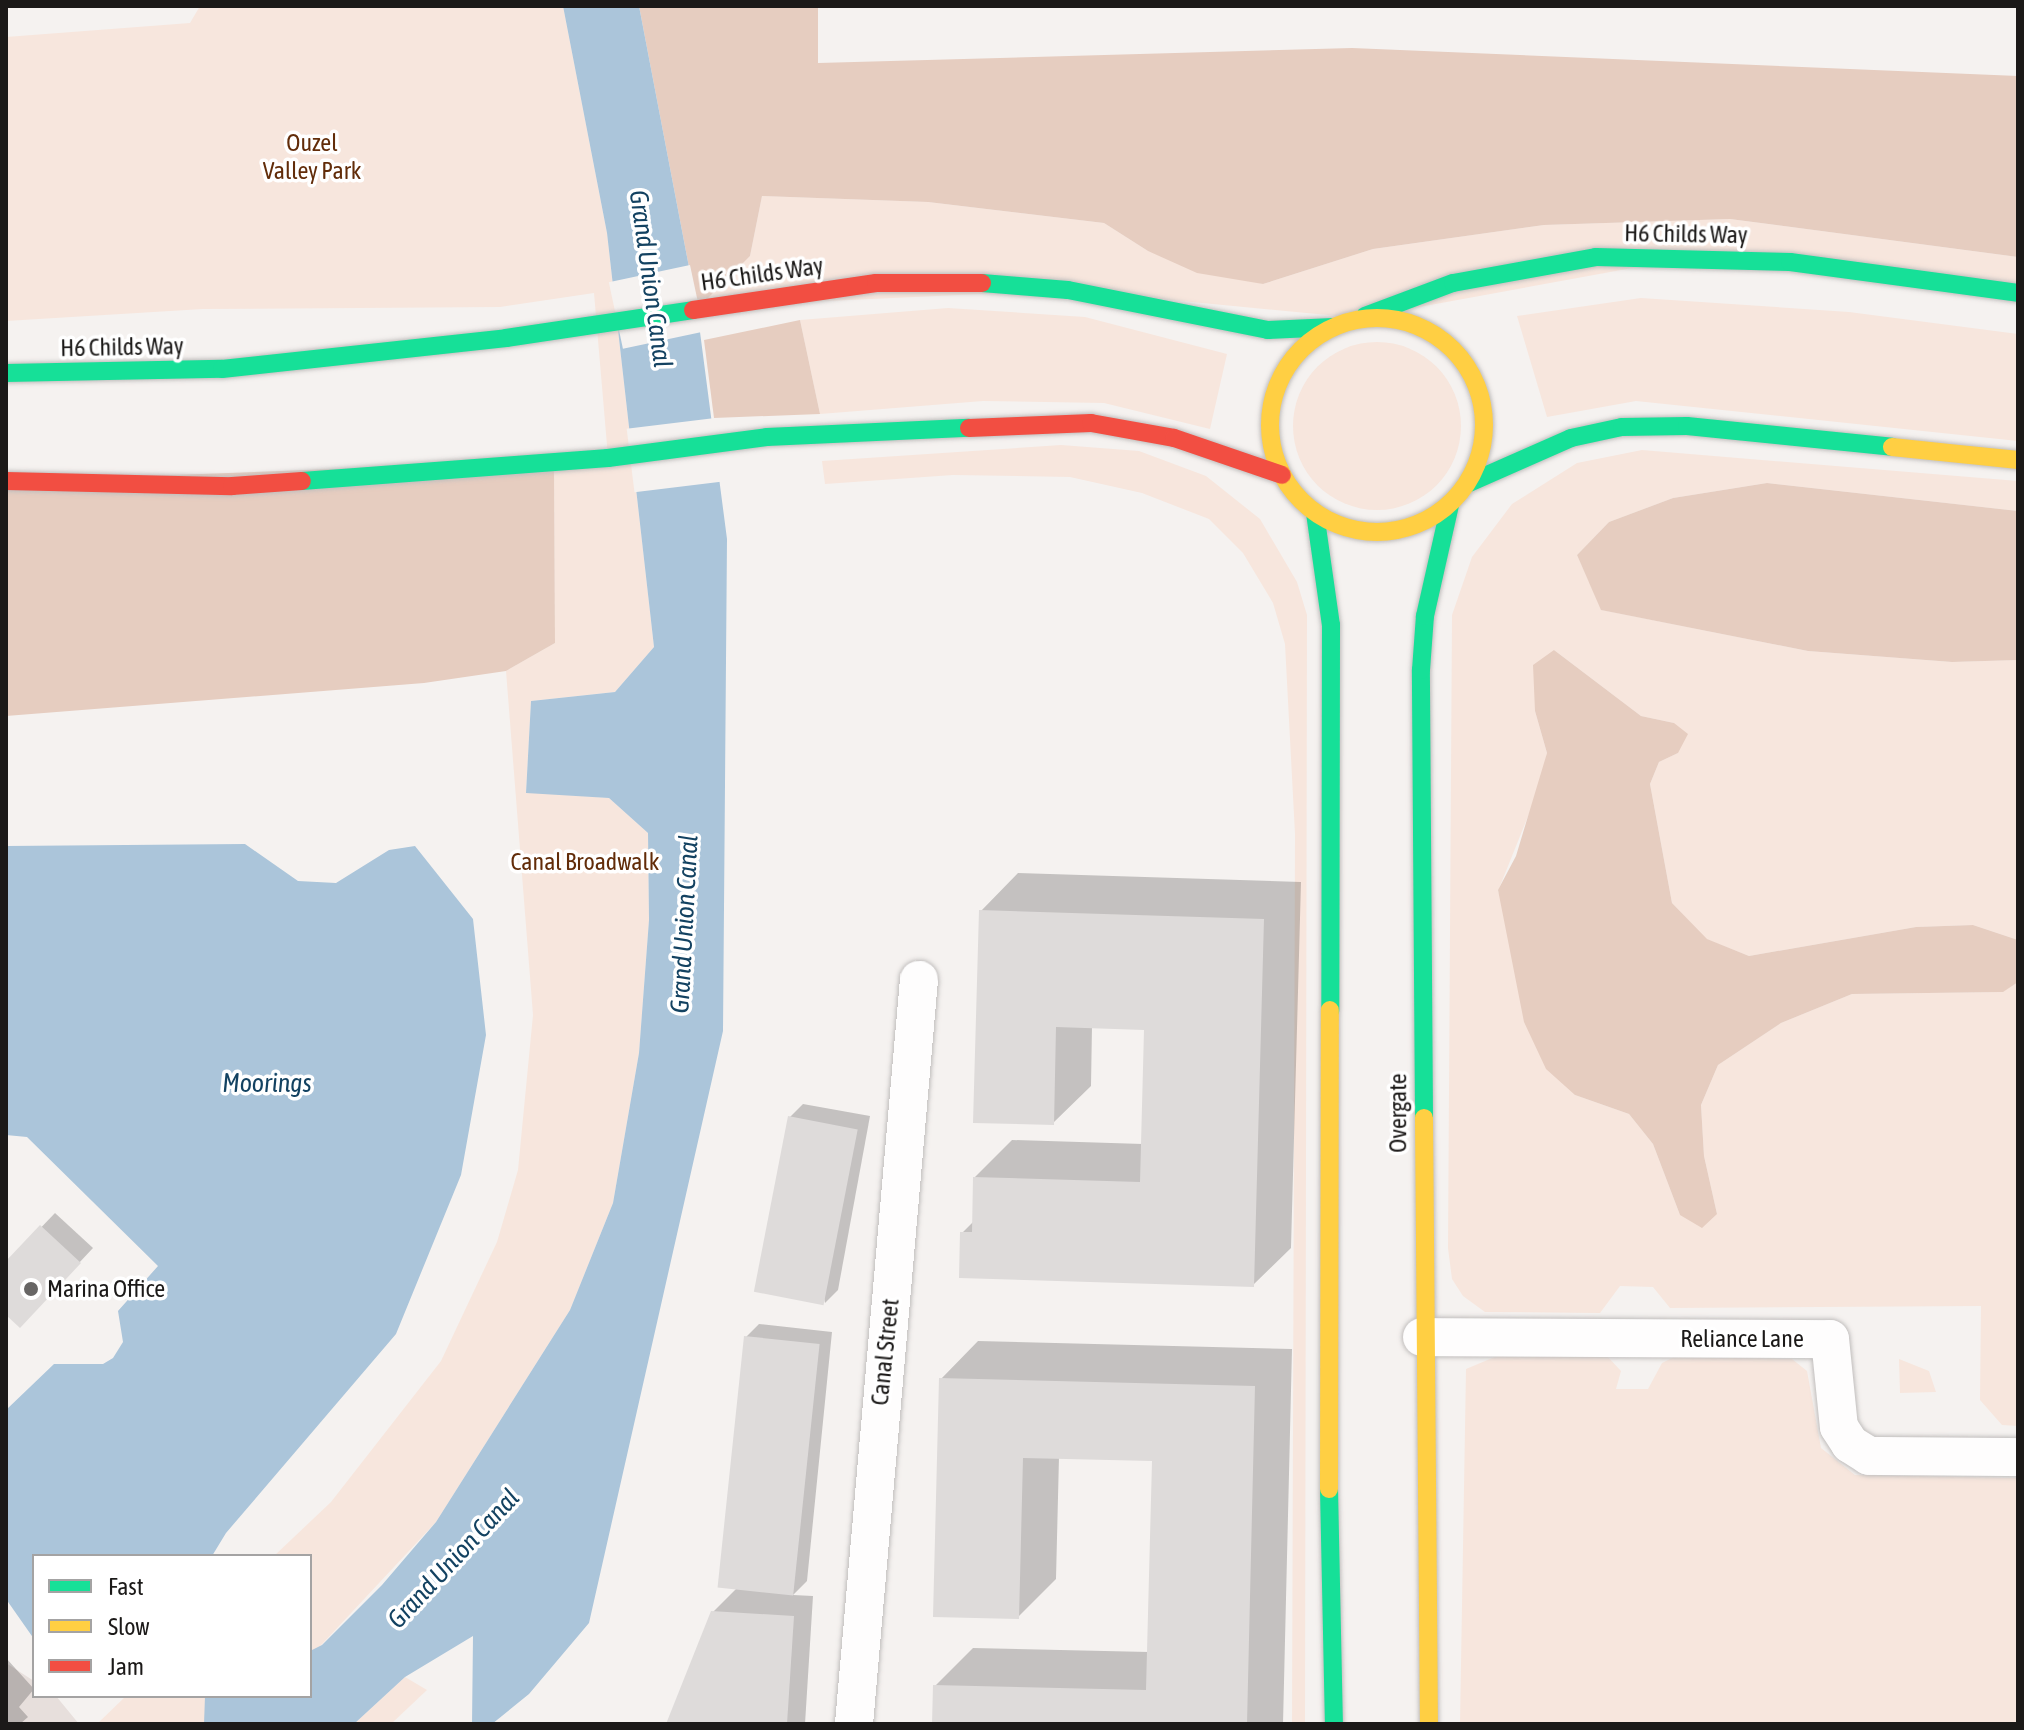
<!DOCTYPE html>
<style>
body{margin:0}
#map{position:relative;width:2024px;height:1730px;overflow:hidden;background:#f5f2f0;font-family:"Asap Condensed",sans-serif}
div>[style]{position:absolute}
.built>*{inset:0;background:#e7dfdc}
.green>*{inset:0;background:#f7e6dd}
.round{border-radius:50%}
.forest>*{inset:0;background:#e6cdc0}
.water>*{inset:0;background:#abc5da}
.pier>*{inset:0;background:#f5f2f0;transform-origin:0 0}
.shadow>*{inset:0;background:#0003}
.building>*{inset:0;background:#dedbda;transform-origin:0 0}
.roads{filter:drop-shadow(0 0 2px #c1bebd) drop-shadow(0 0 2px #c1bebd)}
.street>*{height:38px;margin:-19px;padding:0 19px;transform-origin:19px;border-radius:19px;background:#fefdfd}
.fast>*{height:18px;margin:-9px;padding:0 9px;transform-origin:9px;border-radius:9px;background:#16e098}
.slow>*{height:18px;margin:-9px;padding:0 9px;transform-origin:9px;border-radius:9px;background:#ffcf43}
.slow>.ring{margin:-9px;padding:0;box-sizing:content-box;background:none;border:18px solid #ffcf43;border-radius:50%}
.jam>*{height:18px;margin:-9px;padding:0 9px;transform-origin:9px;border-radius:9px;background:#f24e42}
.dots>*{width:22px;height:22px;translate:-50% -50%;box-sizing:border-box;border:4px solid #fff;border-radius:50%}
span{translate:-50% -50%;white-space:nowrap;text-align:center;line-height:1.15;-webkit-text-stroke:7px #fff;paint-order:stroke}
.park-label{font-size:24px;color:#622c09}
.street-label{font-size:24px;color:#1b1918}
.poi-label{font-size:24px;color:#1b1918}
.left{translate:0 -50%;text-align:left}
.water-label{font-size:26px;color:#134261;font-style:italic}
.frame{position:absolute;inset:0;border:8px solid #1b1918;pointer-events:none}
.legend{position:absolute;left:32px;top:1554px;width:280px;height:144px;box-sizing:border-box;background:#fff;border:2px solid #a4a3a3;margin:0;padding:10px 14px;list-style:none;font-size:24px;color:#1b1918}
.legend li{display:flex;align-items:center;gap:16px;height:40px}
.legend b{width:40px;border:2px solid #a4a3a3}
</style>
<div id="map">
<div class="built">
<i style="clip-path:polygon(6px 1663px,34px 1681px,34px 1696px,56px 1696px,79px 1724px,6px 1724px)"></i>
</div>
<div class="green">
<i style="clip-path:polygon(200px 6px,563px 6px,607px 233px,654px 647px,615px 692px,531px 701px,526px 792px,609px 798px,648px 833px,649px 920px,639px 1053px,613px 1203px,570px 1310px,436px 1522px,310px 1657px,310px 1556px,274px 1556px,331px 1502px,441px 1361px,497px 1242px,518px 1170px,533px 1015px,506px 671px,555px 643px,554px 461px,608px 457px,594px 293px,500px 307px,203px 309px,6px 321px,6px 37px,190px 23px)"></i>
<i style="clip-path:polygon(762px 196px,928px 202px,1104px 223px,1148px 251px,1263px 284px,1373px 249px,1544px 225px,1730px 219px,2018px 257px,2018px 293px,1698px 256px,1359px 318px,1068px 290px,696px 307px,750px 256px)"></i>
<i style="clip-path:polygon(1641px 298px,1849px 312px,2018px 334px,2018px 441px,1636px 401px,1547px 417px,1517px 316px)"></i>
<i style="clip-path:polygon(948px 308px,1085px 317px,1227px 354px,1210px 429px,1104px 403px,983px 401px,820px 414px,800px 320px)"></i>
<i class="round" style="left:1293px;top:342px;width:168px;height:168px"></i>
<i style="clip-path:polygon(1061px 445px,1139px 451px,1206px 476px,1260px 519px,1297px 582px,1307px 615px,1305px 1724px,1292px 1724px,1295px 834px,1285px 644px,1273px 603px,1243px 553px,1209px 519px,1142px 493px,1070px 477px,953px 475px,825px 484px,822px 461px)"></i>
<i style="clip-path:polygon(1642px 450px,2018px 481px,2018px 511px,1767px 483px,1673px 498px,1609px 522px,1577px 555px,1602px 610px,1808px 651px,1952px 662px,2018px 660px,2018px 940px,1973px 925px,1916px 927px,1749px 956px,1706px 939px,1672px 903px,1650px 784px,1659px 762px,1678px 753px,1674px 723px,1641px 716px,1554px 650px,1535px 711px,1547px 753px,1539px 789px,1498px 891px,1575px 1095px,1629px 1114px,1653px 1144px,1680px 1215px,1717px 1214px,1704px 1156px,1701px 1105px,1718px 1065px,1781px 1023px,1852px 994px,2002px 992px,2018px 982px,2018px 1426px,2002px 1425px,1980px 1400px,1981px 1306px,1670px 1308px,1653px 1287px,1620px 1286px,1600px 1313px,1485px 1312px,1463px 1296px,1452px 1279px,1448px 1248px,1452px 615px,1472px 557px,1512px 504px,1577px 463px)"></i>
<i style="clip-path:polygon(1497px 1356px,1607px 1356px,1621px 1371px,1616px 1389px,1648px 1389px,1662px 1363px,1674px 1357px,1792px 1359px,1807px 1371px,1821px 1448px,1855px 1475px,2018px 1478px,2018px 1724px,1460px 1724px,1466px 1369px)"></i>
<i style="clip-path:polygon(1899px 1359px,1929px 1371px,1936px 1392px,1900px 1393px)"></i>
<i style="clip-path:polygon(405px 1677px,427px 1690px,391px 1724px,354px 1724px)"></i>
<i style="clip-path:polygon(126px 1696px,269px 1696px,240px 1724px,97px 1724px)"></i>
</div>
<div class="forest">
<i style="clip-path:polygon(639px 6px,818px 6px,818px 63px,1352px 48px,2018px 76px,2018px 257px,1730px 219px,1544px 225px,1373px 249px,1263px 284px,1197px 273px,1148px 251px,1104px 223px,928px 202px,762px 196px,750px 256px,697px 309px)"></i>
<i style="clip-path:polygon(800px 320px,820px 414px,714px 418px,704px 340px)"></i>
<i style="clip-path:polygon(554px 461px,555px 643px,506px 671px,424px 683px,6px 716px,6px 481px)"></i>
<i style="clip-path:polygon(1767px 483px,2018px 511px,2018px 660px,1952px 662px,1808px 651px,1601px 610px,1577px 555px,1609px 522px,1673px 498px)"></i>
<i style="clip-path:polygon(1554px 650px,1641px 716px,1674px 723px,1688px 734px,1678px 753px,1659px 762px,1650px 784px,1672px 903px,1707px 939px,1749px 956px,1916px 927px,1973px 925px,2018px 940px,2018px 982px,2003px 992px,1852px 994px,1781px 1023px,1718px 1065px,1701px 1105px,1704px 1156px,1717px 1214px,1702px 1228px,1680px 1215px,1653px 1144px,1629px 1114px,1575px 1095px,1546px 1069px,1524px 1022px,1498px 890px,1516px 856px,1547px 753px,1535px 711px,1533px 665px)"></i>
</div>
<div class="water">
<i style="clip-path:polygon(563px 6px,639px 6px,697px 309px,727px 539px,723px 1031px,589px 1623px,529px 1694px,492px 1724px,472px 1724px,473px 1636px,405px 1677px,354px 1724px,204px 1724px,205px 1696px,310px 1696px,310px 1651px,322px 1645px,382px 1585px,436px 1522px,570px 1310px,613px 1203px,639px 1053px,649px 920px,648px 833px,609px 798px,526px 793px,531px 701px,615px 692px,654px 647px,607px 233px)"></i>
<i style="clip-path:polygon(245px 844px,298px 881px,336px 883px,389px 850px,415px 846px,473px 919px,486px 1035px,461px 1175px,396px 1334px,226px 1533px,212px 1556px,34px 1556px,34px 1639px,6px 1599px,6px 1410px,54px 1364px,103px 1364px,113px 1358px,123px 1342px,118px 1311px,158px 1266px,27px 1137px,6px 1135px,6px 846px)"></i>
</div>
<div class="pier">
<i style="left:690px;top:265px;width:68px;height:83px;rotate:78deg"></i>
<i style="left:715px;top:418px;width:64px;height:89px;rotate:83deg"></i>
</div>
<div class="shadow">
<i style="clip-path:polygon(1018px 873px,1301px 882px,1291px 1248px,1253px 1285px,962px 1233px,974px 1221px,975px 1177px,1012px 1140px,1143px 1144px,1146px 1028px,1092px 1026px,1091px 1086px,1053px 1123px,981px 911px)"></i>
<i style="clip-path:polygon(803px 1104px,870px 1116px,838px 1290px,825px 1303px,790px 1117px)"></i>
<i style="clip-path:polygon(55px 1213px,93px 1248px,33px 1312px,6px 1312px,6px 1264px)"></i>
<i style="clip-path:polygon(759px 1324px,832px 1332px,807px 1581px,793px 1595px,813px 1596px,805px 1724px,669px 1724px,713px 1612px,737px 1588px,746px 1337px)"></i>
<i style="clip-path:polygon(978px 1341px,1292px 1349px,1283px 1724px,934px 1724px,935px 1686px,973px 1648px,1149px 1652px,1154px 1460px,1059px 1457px,1056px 1579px,1018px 1617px,941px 1379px)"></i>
<i style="clip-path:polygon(6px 1658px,34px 1689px,19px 1707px,28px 1717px,20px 1724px,6px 1724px)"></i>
</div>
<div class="building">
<i style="clip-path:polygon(979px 910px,1264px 919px,1254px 1287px,959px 1278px,960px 1232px,972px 1232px,973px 1177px,1140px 1182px,1144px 1030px,1056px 1027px,1054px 1125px,973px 1123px)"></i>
<i style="left:788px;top:1116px;width:71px;height:179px;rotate:11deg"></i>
<i style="clip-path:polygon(40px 1225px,81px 1263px,20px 1328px,6px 1315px,6px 1261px)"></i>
<i style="left:744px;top:1336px;width:76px;height:253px;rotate:6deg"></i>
<i style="clip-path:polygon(939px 1378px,1255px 1386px,1247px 1724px,932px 1724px,933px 1685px,1146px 1690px,1152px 1461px,1023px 1458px,1019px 1619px,933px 1617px)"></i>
<i style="clip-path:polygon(711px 1611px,794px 1616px,787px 1724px,666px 1724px)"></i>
</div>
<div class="roads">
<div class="street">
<i style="left:1422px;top:1337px;width:408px;rotate:0.3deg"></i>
<i style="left:1830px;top:1339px;width:88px;rotate:84.2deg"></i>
<i style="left:1839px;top:1427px;width:20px;rotate:57deg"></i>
<i style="left:1850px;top:1444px;width:22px;rotate:32deg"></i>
<i style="left:1869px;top:1456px;width:149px;rotate:0.4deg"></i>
<i style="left:854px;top:1724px;width:747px;rotate:-85.01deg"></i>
</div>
<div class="fast">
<i style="left:982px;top:283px;width:86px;rotate:4.7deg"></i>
<i style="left:1068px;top:290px;width:204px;rotate:11.3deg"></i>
<i style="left:1268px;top:330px;width:65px;rotate:-2.6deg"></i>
<i style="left:1365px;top:316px;width:94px;rotate:-20.6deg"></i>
<i style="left:1453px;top:283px;width:145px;rotate:-10.3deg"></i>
<i style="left:1596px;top:257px;width:194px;rotate:1.5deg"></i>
<i style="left:1790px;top:262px;width:230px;rotate:7.7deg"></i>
<i style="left:6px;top:373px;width:216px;rotate:-1.1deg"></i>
<i style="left:222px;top:369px;width:286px;rotate:-6.2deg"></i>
<i style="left:506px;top:338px;width:189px;rotate:-8.5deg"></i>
<i style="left:302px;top:481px;width:307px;rotate:-4.3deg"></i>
<i style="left:608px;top:458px;width:160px;rotate:-7.5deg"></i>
<i style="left:767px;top:437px;width:202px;rotate:-2.6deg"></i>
<i style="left:1469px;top:483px;width:111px;rotate:-23.8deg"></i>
<i style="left:1571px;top:438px;width:52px;rotate:-12.2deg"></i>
<i style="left:1622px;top:427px;width:65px;rotate:-0.9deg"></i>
<i style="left:1687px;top:426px;width:206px;rotate:5.8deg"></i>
<i style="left:1315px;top:513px;width:113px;rotate:81.9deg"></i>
<i style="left:1331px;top:625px;width:385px;rotate:90.1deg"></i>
<i style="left:1424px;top:1118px;width:448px;rotate:-90.4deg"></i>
<i style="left:1421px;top:670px;width:54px;rotate:-85.8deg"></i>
<i style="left:1425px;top:616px;width:114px;rotate:-77.3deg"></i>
<i style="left:1329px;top:1489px;width:235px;rotate:88.8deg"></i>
</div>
<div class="slow">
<i class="ring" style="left:1270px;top:318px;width:196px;height:196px"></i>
<i style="left:1892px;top:447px;width:127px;rotate:5.9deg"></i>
<i style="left:1424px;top:1118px;width:606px;rotate:89.53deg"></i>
<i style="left:1329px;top:1489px;width:479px;rotate:-89.9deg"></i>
</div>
<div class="jam">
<i style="left:693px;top:310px;width:185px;rotate:-8.4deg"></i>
<i style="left:876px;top:283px;width:106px"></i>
<i style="left:969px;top:428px;width:122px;rotate:-2.3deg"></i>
<i style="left:1091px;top:423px;width:84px;rotate:10.2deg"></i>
<i style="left:1174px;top:438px;width:114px;rotate:18.9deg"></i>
<i style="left:6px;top:481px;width:226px;rotate:1.3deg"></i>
<i style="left:232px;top:486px;width:70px;rotate:-4.1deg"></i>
</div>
</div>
<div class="dots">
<i style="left:31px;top:1289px;background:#676564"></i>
</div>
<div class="park-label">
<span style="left:312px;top:157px">Ouzel<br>Valley Park</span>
<span style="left:585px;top:862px">Canal Broadwalk</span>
</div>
<div class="street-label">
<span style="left:1686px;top:234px;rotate:1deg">H6 Childs Way</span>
<span style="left:762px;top:274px;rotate:-8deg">H6 Childs Way</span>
<span style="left:122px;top:347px;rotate:-1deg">H6 Childs Way</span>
<span style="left:1398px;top:1113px;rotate:-90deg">Overgate</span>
<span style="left:1742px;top:1339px">Reliance Lane</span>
<span style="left:885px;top:1352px;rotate:-84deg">Canal Street</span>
</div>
<div class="poi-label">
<span class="left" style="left:47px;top:1289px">Marina Office</span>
</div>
<div class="water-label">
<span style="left:650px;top:279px;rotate:82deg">Grand Union Canal</span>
<span style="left:685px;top:924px;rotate:-87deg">Grand Union Canal</span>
<span style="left:267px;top:1084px">Moorings</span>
<span style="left:454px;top:1559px;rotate:-47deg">Grand Union Canal</span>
</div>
<div class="frame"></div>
<ul class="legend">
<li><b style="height:10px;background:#16e098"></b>Fast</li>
<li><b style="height:10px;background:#ffcf43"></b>Slow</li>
<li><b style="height:10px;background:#f24e42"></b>Jam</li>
</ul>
</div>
